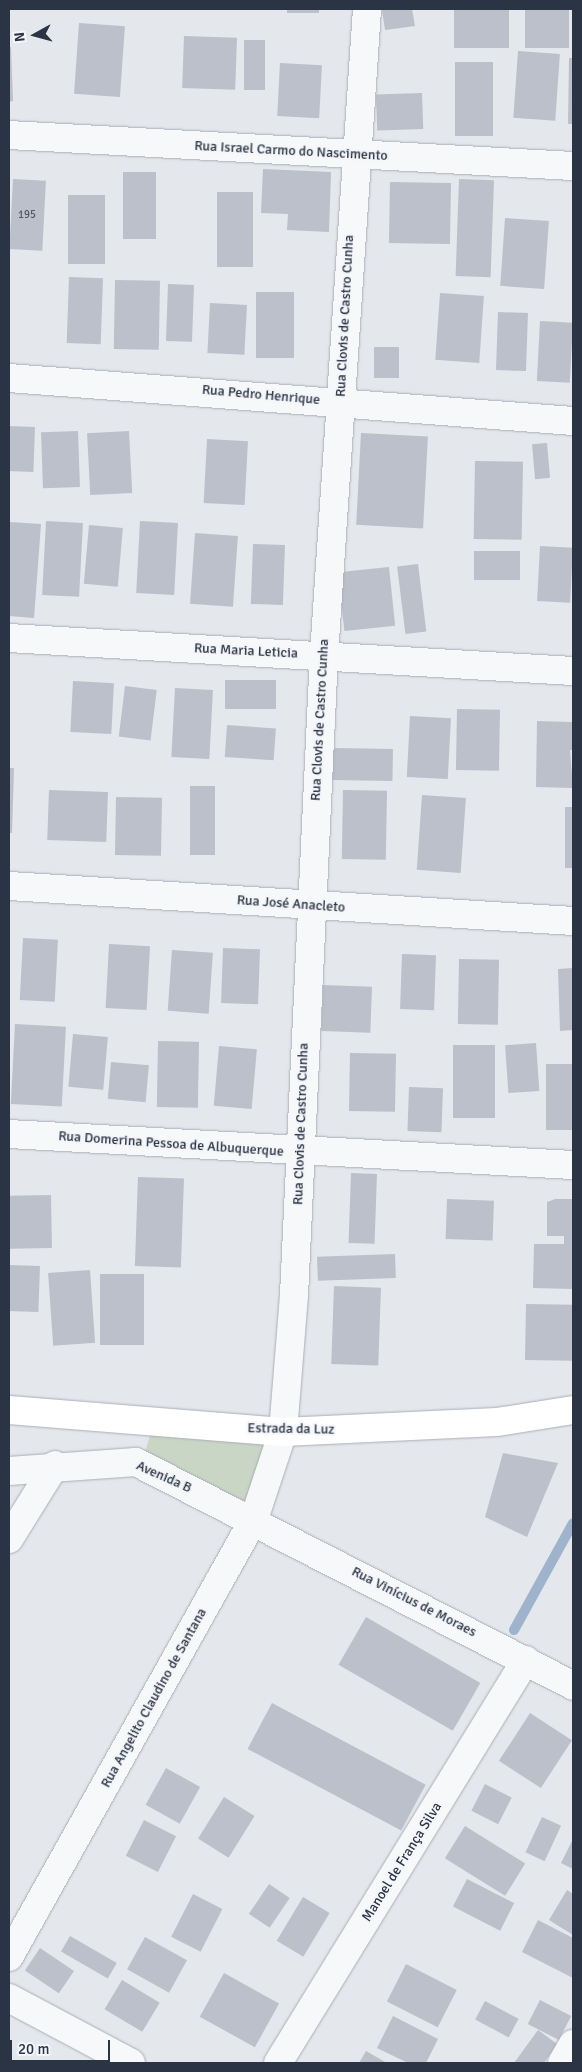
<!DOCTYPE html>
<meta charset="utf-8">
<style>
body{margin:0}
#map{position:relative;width:582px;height:2072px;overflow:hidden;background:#e4e7ec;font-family:Signika,sans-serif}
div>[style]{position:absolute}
.green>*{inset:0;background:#c9d6c5}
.stream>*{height:10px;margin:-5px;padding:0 5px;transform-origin:5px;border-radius:5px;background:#9fb4cc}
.building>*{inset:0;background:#bbc0ca;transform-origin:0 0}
.roads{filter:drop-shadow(0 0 1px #a9aeb7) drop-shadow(0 0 1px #a9aeb7)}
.minor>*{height:28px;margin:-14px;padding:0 14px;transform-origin:14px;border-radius:14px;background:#f7f8fa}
.major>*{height:28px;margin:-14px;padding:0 14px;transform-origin:14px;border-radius:14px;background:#fff}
span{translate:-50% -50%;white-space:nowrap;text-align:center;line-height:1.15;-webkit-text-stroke:4.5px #f4f6f9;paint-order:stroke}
.number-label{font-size:11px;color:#4f5766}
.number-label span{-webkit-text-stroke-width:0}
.street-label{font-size:14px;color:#2b3445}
.frame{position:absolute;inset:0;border:10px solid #2b3445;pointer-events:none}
.north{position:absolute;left:10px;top:10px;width:50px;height:50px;-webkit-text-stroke:4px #f4f6f9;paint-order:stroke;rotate:263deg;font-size:14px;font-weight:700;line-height:20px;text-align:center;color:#2b3445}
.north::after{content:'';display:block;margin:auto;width:18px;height:22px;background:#2b3445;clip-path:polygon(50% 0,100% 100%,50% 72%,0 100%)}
.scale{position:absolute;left:10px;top:2040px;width:100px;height:22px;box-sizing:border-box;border:2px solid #2b3445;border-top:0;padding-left:6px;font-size:15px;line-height:18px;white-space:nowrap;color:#2b3445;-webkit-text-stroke:4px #f4f6f9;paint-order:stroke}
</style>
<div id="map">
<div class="green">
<i style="clip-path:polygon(152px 1429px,275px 1439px,251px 1511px,143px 1459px)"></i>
</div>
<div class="stream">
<i style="left:514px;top:1630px;width:122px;rotate:-61.1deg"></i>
</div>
<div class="building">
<i style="left:287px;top:9px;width:32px;height:4px"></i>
<i style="clip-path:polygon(382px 9px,412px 9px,415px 26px,385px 30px)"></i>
<i style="left:454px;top:9px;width:55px;height:39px"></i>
<i style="left:525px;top:9px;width:44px;height:39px"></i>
<i style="left:79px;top:23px;width:46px;height:71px;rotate:4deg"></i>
<i style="left:184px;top:36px;width:53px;height:52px;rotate:2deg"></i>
<i style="left:244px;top:40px;width:21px;height:50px"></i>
<i style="clip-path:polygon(9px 47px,11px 47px,13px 101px,9px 102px)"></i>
<i style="left:518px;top:51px;width:42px;height:67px;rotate:4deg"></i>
<i style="clip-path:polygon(569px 58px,573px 58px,573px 124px,568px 124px)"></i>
<i style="left:455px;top:62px;width:38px;height:74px"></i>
<i style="left:280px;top:63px;width:42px;height:53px;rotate:3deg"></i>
<i style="left:422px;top:93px;width:36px;height:46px;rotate:88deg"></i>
<i style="clip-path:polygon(263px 169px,331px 172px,329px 232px,287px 230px,288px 214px,261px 213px)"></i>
<i style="left:123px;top:172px;width:33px;height:67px"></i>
<i style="left:13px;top:179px;width:33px;height:70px;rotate:3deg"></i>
<i style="left:459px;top:179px;width:35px;height:97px;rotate:2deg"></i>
<i style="left:390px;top:182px;width:61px;height:61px;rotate:1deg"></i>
<i style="left:217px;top:192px;width:36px;height:75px"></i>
<i style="left:68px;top:195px;width:37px;height:69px"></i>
<i style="left:505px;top:218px;width:44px;height:68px;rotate:4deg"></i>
<i style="left:69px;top:277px;width:34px;height:66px;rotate:2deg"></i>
<i style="left:115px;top:280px;width:45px;height:69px;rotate:1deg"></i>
<i style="left:168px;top:284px;width:26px;height:57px;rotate:2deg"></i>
<i style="left:256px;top:292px;width:38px;height:66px"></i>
<i style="left:440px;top:293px;width:44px;height:67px;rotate:4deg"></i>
<i style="left:210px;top:303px;width:37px;height:50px;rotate:3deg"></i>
<i style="left:498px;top:312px;width:30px;height:58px;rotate:2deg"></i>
<i style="left:540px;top:321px;width:33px;height:60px;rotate:3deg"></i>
<i style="left:374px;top:347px;width:25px;height:31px"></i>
<i style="left:9px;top:426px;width:26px;height:45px;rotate:2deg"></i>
<i style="left:78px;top:431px;width:56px;height:37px;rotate:88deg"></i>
<i style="left:129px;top:431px;width:62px;height:42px;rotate:87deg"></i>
<i style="left:361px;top:433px;width:67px;height:92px;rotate:3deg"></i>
<i style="left:207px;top:439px;width:41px;height:64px;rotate:3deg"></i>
<i style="left:547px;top:443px;width:35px;height:15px;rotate:85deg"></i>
<i style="left:475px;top:461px;width:48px;height:78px;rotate:1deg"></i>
<i style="left:46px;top:521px;width:37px;height:74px;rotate:3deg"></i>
<i style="left:140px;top:521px;width:38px;height:72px;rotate:3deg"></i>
<i style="clip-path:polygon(9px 522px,41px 524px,34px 618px,9px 616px)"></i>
<i style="left:89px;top:525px;width:34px;height:59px;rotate:5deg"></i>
<i style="left:195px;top:533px;width:43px;height:71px;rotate:4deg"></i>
<i style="left:253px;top:544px;width:32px;height:60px;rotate:2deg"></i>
<i style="left:540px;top:546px;width:33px;height:55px;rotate:3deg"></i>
<i style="left:474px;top:551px;width:46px;height:29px"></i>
<i style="left:418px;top:564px;width:68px;height:21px;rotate:83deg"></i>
<i style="left:389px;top:567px;width:59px;height:51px;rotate:84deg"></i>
<i style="left:225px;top:680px;width:51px;height:29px"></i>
<i style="left:73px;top:681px;width:41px;height:51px;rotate:3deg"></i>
<i style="left:125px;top:686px;width:32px;height:51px;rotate:7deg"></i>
<i style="left:175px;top:688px;width:38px;height:69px;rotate:3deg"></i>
<i style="left:457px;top:709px;width:43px;height:61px;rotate:1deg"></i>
<i style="left:410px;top:716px;width:41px;height:61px;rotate:3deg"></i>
<i style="clip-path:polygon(537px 721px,573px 722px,573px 750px,570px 750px,573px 788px,536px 787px)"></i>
<i style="left:227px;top:725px;width:49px;height:32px;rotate:4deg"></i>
<i style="left:333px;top:748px;width:60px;height:32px;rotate:1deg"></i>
<i style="clip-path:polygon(9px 768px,14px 768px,12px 833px,9px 833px)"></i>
<i style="left:190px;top:786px;width:25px;height:69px"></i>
<i style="left:49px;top:790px;width:59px;height:50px;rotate:2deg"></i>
<i style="left:343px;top:790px;width:44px;height:69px;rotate:1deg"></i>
<i style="left:422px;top:795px;width:44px;height:75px;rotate:4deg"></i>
<i style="left:116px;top:797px;width:46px;height:58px;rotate:1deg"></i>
<i style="left:565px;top:807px;width:8px;height:61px"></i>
<i style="left:23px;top:938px;width:35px;height:62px;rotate:3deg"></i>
<i style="left:109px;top:944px;width:41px;height:64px;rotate:3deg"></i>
<i style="left:223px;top:948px;width:37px;height:55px;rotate:2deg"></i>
<i style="left:172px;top:950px;width:41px;height:61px;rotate:4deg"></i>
<i style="left:402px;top:954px;width:34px;height:55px;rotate:2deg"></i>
<i style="left:459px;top:959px;width:40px;height:65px;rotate:1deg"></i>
<i style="clip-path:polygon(573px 968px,573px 1030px,560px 1031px,558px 969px)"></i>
<i style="left:323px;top:985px;width:49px;height:46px;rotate:2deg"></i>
<i style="left:15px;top:1024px;width:51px;height:80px;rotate:3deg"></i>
<i style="left:73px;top:1034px;width:35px;height:53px;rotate:5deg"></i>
<i style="left:158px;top:1041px;width:41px;height:66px;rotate:1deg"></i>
<i style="left:536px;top:1043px;width:48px;height:31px;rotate:86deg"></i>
<i style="left:453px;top:1045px;width:42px;height:73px"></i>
<i style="left:219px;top:1046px;width:38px;height:60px;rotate:5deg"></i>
<i style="left:350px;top:1053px;width:46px;height:58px;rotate:1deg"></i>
<i style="left:111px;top:1062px;width:38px;height:37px;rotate:5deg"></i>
<i style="left:573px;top:1064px;width:66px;height:27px;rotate:90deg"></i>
<i style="left:409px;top:1087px;width:34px;height:44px;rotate:2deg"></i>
<i style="left:351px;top:1173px;width:26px;height:70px;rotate:2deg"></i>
<i style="left:138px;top:1177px;width:46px;height:89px;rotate:2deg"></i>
<i style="left:51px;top:1195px;width:53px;height:42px;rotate:89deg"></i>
<i style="left:447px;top:1199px;width:47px;height:40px;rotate:2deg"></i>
<i style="clip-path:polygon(555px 1199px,573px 1199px,573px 1289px,533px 1288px,534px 1244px,564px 1244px,564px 1236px,547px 1236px,547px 1202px)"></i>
<i style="left:395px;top:1254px;width:24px;height:78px;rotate:88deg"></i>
<i style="left:9px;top:1265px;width:31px;height:46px;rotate:2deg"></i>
<i style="left:90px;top:1270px;width:73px;height:42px;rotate:86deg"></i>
<i style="left:100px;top:1274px;width:44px;height:71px"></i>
<i style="left:334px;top:1286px;width:47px;height:78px;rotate:2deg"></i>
<i style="left:526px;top:1304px;width:47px;height:56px;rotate:1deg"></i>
<i style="clip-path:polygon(503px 1453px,558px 1463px,527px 1537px,485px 1517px)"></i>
<i style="left:366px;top:1617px;width:132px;height:55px;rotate:30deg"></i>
<i style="left:272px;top:1703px;width:174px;height:52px;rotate:28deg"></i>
<i style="left:530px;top:1713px;width:50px;height:57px;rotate:33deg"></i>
<i style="left:166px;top:1768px;width:39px;height:42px;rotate:29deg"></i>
<i style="left:485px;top:1784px;width:30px;height:30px;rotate:27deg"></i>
<i style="left:224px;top:1797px;width:36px;height:49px;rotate:32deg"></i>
<i style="left:542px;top:1817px;width:21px;height:39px;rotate:25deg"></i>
<i style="left:144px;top:1820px;width:36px;height:40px;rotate:27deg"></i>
<i style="left:465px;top:1826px;width:71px;height:38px;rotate:32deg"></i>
<i style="clip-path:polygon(573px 1839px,573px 1869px,561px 1863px)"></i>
<i style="left:467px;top:1879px;width:53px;height:31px;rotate:27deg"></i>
<i style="left:269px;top:1884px;width:25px;height:36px;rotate:34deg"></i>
<i style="clip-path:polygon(567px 1890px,573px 1894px,573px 1935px,549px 1920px)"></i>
<i style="left:193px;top:1894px;width:33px;height:48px;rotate:27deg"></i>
<i style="left:303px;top:1897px;width:31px;height:51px;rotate:31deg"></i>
<i style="clip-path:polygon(538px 1920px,573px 1938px,573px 1978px,522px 1952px)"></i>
<i style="left:70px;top:1936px;width:54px;height:18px;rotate:30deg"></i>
<i style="left:145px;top:1937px;width:48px;height:37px;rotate:29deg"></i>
<i style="left:40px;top:1948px;width:41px;height:27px;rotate:34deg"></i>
<i style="left:406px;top:1964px;width:57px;height:42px;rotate:27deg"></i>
<i style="left:224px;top:1973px;width:63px;height:50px;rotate:29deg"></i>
<i style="left:122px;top:1980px;width:44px;height:34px;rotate:31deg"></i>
<i style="left:540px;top:2000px;width:35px;height:27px;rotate:27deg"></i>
<i style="left:485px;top:2001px;width:38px;height:21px;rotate:28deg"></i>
<i style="clip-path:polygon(393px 2016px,438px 2039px,426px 2063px,408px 2063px,377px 2048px)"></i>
<i style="clip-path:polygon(538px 2030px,557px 2044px,544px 2063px,514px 2063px)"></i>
<i style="clip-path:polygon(366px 2051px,387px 2063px,359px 2063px)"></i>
</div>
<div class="roads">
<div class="minor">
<i style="left:9px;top:135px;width:565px;rotate:3.15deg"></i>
<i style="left:9px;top:378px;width:566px;rotate:4.36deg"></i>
<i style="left:9px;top:638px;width:565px;rotate:3.35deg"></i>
<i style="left:9px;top:886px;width:565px;rotate:3.55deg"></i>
<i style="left:9px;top:1134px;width:565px;rotate:3.15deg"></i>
<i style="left:9px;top:1471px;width:127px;rotate:-4.1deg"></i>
<i style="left:136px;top:1462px;width:491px;rotate:27.1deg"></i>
<i style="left:9px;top:1539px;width:87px;rotate:-58.1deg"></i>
<i style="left:9px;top:1957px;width:502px;rotate:-60.78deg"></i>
<i style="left:254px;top:1519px;width:92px;rotate:-71.6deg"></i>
<i style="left:283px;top:1432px;width:137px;rotate:-85.4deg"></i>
<i style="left:294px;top:1295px;width:641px;rotate:-87.32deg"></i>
<i style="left:324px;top:655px;width:647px;rotate:-86.19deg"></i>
<i style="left:9px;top:1998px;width:138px;rotate:28deg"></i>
<i style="left:278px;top:2063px;width:473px;rotate:-58.4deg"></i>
<i style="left:562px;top:2063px;width:22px;rotate:-60deg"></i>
</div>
<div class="major">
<i style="left:9px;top:1410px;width:275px;rotate:4.6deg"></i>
<i style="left:283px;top:1432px;width:214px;rotate:-2.7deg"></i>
<i style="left:497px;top:1422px;width:77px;rotate:-9deg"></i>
</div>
</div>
<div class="number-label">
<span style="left:27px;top:215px">195</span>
</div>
<div class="street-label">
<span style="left:291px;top:151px;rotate:3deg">Rua Israel Carmo do Nascimento</span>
<span style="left:345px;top:316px;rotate:-87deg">Rua Clovis de Castro Cunha</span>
<span style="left:261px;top:395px;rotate:5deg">Rua Pedro Henrique</span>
<span style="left:246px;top:651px;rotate:3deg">Rua Maria Leticia</span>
<span style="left:320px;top:720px;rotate:-87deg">Rua Clovis de Castro Cunha</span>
<span style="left:291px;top:904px;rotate:4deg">Rua José Anacleto</span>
<span style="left:301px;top:1124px;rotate:-88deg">Rua Clovis de Castro Cunha</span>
<span style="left:171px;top:1144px;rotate:4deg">Rua Domerina Pessoa de Albuquerque</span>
<span style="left:291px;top:1429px;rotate:1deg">Estrada da Luz</span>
<span style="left:164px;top:1477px;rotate:24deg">Avenida B</span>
<span style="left:414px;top:1602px;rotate:27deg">Rua Vinícius de Moraes</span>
<span style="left:154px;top:1698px;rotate:-61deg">Rua Angelito Claudino de Santana</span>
<span style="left:402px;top:1862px;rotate:-58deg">Manoel de França Silva</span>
</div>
<div class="frame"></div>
<div class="north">N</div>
<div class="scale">20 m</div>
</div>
